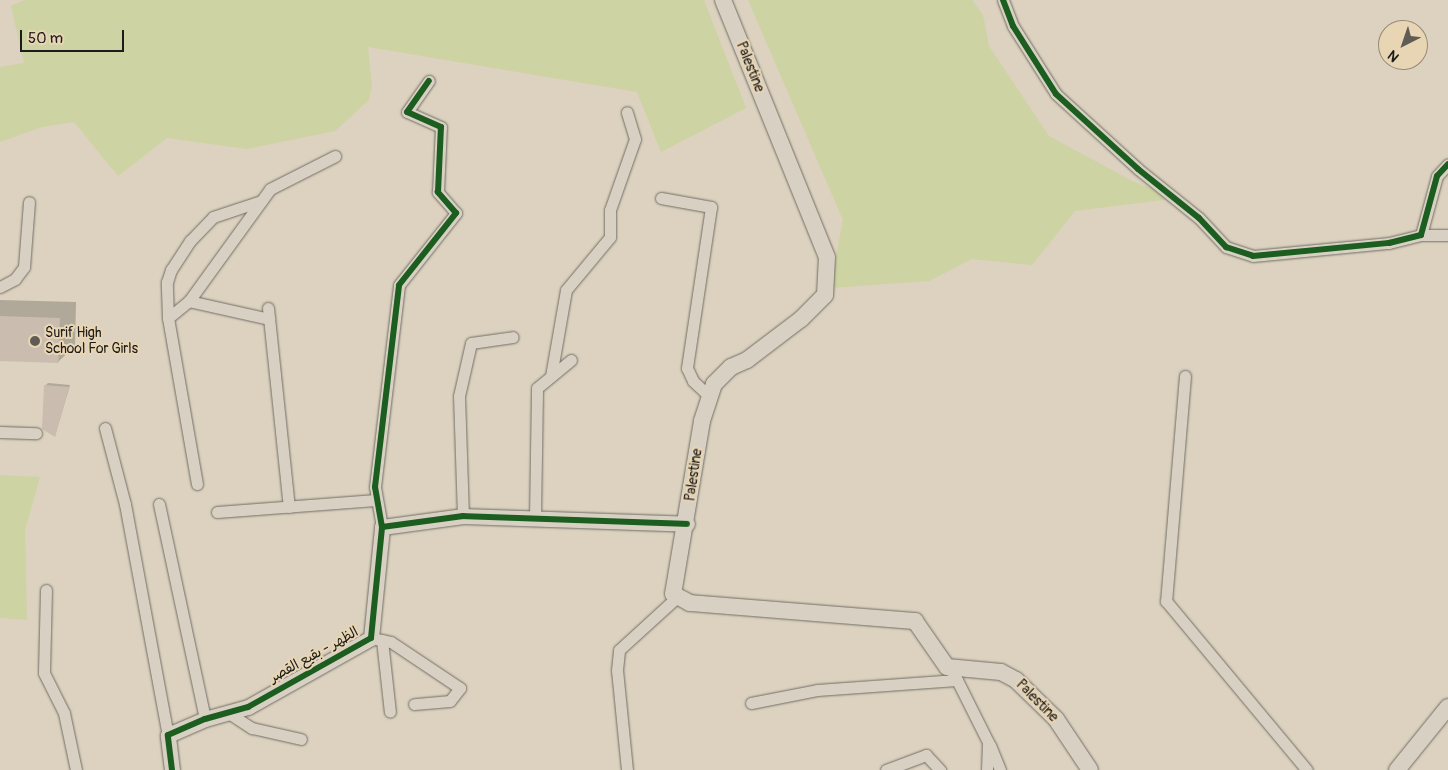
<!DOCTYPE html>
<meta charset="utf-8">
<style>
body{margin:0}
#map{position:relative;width:1448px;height:770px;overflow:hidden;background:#dcd2bf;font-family:Pangolin,"Playpen Sans Arabic",sans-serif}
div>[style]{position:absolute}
.green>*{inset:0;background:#cdd3a2}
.shadow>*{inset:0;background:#0003}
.building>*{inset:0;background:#cbbcb0;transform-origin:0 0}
.roads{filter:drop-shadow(0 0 1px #726e65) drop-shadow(0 0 1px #726e65)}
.minor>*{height:11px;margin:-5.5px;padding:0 5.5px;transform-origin:5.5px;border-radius:5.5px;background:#d8d0c3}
.tertiary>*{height:15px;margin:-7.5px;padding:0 7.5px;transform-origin:7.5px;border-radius:7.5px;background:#d8d0c3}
.secondary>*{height:16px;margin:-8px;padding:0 8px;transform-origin:8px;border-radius:8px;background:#d8d0c3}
.cycleway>*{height:6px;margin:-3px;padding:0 3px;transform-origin:3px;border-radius:3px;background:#1b5e20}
.dots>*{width:14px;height:14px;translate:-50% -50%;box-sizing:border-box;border:2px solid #e8d5b3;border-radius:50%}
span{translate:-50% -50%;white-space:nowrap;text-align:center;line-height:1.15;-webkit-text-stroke:4px #e8d5b3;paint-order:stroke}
.street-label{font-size:14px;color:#1c1c1c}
.poi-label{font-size:14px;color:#1c1c1c}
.left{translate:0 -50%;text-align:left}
.north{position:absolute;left:1378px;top:20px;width:50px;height:50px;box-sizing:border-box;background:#e8d5b3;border:1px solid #968b77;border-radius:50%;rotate:221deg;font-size:14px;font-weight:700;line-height:20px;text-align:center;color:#1c1c1c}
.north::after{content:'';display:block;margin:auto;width:18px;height:22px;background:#5f5c55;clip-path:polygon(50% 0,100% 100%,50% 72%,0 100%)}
.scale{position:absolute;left:20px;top:30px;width:104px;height:22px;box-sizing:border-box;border:2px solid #1c1c1c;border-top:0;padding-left:6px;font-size:15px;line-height:18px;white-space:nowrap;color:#1c1c1c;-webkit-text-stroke:4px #e8d5b3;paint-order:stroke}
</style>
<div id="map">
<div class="green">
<i style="clip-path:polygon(24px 0,704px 0,746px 108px,661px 152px,637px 92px,368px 47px,372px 86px,369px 100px,335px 131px,247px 149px,167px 138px,118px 176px,74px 122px,42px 127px,0 142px,0 67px,24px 63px,11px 6px)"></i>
<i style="clip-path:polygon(748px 0,972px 0,983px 15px,989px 46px,1049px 136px,1134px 182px,1179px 198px,1075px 211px,1032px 265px,972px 259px,929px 281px,830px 288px,843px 220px)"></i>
<i style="clip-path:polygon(0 475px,40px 477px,25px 530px,27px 620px,0 618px)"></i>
</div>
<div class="shadow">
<i style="clip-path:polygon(0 300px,76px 302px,75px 346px,58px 362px,0 360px)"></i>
<i style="clip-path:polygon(48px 383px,70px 385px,55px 436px,45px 386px)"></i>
</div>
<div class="building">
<i style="left:0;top:316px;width:60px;height:45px;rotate:2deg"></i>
<i style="clip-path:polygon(44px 385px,69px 387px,55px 437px,42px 429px)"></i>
</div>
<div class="roads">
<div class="minor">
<i style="left:1003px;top:0;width:28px;rotate:69deg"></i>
<i style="left:1013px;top:26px;width:80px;rotate:57.7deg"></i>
<i style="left:1056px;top:94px;width:111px;rotate:42.4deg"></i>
<i style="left:1138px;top:169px;width:78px;rotate:38.8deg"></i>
<i style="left:1199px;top:218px;width:40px;rotate:47deg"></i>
<i style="left:1226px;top:247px;width:28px;rotate:18deg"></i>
<i style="left:1253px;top:256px;width:137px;rotate:-5.5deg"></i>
<i style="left:1389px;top:243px;width:33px;rotate:-14deg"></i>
<i style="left:1421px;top:235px;width:61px;rotate:-74.8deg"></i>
<i style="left:1437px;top:176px;width:16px;rotate:-47deg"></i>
<i style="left:661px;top:198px;width:51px;rotate:10.2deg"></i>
<i style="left:711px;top:207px;width:163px;rotate:98.5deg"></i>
<i style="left:687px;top:368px;width:14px;rotate:65deg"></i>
<i style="left:693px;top:381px;width:22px;rotate:43deg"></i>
<i style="left:1421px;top:235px;width:27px"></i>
<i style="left:0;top:287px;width:17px;rotate:-28deg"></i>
<i style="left:15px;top:279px;width:15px;rotate:-53deg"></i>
<i style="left:24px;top:267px;width:65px;rotate:-85.6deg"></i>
<i style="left:189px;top:301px;width:138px;rotate:-54.1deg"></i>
<i style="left:270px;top:189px;width:73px;rotate:-26.9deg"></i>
<i style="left:268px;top:308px;width:200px;rotate:84deg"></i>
<i style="left:168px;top:318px;width:36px;rotate:-92deg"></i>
<i style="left:167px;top:282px;width:13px;rotate:-72deg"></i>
<i style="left:171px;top:270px;width:35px;rotate:-57deg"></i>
<i style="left:190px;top:241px;width:33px;rotate:-46deg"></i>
<i style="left:213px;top:217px;width:51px;rotate:-18.4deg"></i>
<i style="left:551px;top:376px;width:87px;rotate:-80.1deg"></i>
<i style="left:566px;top:290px;width:69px;rotate:-50.3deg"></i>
<i style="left:610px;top:237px;width:27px;rotate:-90deg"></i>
<i style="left:610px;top:210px;width:75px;rotate:-70.6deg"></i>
<i style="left:635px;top:139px;width:28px;rotate:-107deg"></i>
<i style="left:1185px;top:376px;width:226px;rotate:94.8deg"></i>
<i style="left:1166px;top:601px;width:220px;rotate:50.2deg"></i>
<i style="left:105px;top:428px;width:79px;rotate:75.3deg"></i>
<i style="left:125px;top:504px;width:235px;rotate:79.5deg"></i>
<i style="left:0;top:432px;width:36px;rotate:2deg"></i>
<i style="left:197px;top:484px;width:169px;rotate:-99.9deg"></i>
<i style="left:168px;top:318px;width:27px;rotate:-39deg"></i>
<i style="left:189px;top:301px;width:82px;rotate:12.7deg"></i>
<i style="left:159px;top:504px;width:220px;rotate:77.9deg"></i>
<i style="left:217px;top:512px;width:159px;rotate:-4.3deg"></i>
<i style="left:463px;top:516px;width:120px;rotate:-91.9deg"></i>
<i style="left:459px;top:396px;width:54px;rotate:-77.2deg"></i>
<i style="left:471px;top:343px;width:42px;rotate:-8.1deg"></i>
<i style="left:535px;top:518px;width:130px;rotate:-89.1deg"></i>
<i style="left:537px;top:388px;width:44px;rotate:-39.5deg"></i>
<i style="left:382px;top:527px;width:41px;rotate:-99.9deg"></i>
<i style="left:375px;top:487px;width:203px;rotate:-83.2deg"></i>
<i style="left:399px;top:285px;width:92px;rotate:-51.6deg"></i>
<i style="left:456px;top:213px;width:28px;rotate:-131deg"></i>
<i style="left:438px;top:192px;width:65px;rotate:-87.4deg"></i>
<i style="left:441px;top:127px;width:37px;rotate:-156deg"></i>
<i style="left:407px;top:112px;width:38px;rotate:-55deg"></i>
<i style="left:46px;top:590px;width:83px;rotate:91.4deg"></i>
<i style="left:44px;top:673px;width:45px;rotate:63.4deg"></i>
<i style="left:64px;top:713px;width:58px;rotate:78.1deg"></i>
<i style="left:371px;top:638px;width:20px;rotate:11deg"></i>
<i style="left:391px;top:642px;width:83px;rotate:33.7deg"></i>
<i style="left:460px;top:688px;width:16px;rotate:128deg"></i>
<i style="left:450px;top:701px;width:36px;rotate:175deg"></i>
<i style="left:382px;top:640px;width:72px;rotate:83.7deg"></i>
<i style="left:957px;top:680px;width:69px;rotate:63.4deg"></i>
<i style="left:988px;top:742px;width:28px;rotate:92deg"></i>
<i style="left:751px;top:703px;width:67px;rotate:-11.1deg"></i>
<i style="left:817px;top:690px;width:140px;rotate:-4.1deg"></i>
<i style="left:957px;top:680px;width:14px;rotate:-120deg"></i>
<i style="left:227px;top:712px;width:30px;rotate:33deg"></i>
<i style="left:252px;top:728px;width:50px;rotate:12.7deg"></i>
<i style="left:990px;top:745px;width:27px;rotate:68deg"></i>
<i style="left:627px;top:770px;width:100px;rotate:-95.7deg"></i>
<i style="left:617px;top:670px;width:20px;rotate:-84deg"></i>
<i style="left:619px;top:650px;width:77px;rotate:-42.4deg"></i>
<i style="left:886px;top:770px;width:43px;rotate:-20.6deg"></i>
<i style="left:926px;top:755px;width:21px;rotate:47deg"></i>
</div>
<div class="tertiary">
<i style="left:172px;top:770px;width:35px;rotate:-97deg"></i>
<i style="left:168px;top:735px;width:40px;rotate:-23.4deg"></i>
<i style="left:205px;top:719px;width:45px;rotate:-15.6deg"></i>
<i style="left:248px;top:707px;width:141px;rotate:-29.3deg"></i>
<i style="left:371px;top:638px;width:112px;rotate:-84.3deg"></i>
<i style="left:382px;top:527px;width:82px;rotate:-7.7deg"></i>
<i style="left:463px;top:516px;width:224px;rotate:2deg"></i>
</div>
<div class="secondary">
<i style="left:723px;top:0;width:277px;rotate:68deg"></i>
<i style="left:827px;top:257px;width:38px;rotate:93deg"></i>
<i style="left:825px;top:295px;width:34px;rotate:135deg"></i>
<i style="left:801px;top:319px;width:68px;rotate:142.8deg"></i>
<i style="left:747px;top:360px;width:17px;rotate:156deg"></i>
<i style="left:731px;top:367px;width:24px;rotate:135deg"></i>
<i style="left:714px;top:384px;width:39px;rotate:108deg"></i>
<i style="left:702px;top:421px;width:175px;rotate:99.5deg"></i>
<i style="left:673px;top:594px;width:19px;rotate:28deg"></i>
<i style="left:690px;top:603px;width:226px;rotate:4.6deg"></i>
<i style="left:915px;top:621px;width:56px;rotate:55.2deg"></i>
<i style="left:947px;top:667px;width:54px;rotate:5.3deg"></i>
<i style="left:1001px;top:672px;width:17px;rotate:28deg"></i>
<i style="left:1016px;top:680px;width:56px;rotate:44.3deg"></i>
<i style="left:1056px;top:719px;width:61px;rotate:56.3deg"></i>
<i style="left:1397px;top:770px;width:81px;rotate:-51deg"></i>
</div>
</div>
<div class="cycleway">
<i style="left:1003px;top:0;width:28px;rotate:69deg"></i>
<i style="left:1013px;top:26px;width:80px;rotate:57.7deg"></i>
<i style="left:1056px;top:94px;width:111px;rotate:42.4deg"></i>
<i style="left:1138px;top:169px;width:78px;rotate:38.8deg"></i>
<i style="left:1199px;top:218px;width:40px;rotate:47deg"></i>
<i style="left:1226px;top:247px;width:28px;rotate:18deg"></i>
<i style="left:1253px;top:256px;width:137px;rotate:-5.5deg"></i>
<i style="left:1389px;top:243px;width:33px;rotate:-14deg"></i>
<i style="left:1421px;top:235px;width:61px;rotate:-74.8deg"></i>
<i style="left:1437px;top:176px;width:16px;rotate:-47deg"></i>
<i style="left:382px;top:527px;width:41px;rotate:-99.9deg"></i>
<i style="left:375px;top:487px;width:203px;rotate:-83.2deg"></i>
<i style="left:399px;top:285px;width:92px;rotate:-51.6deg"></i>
<i style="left:456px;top:213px;width:28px;rotate:-131deg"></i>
<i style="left:438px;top:192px;width:65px;rotate:-87.4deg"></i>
<i style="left:441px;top:127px;width:37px;rotate:-156deg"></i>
<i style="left:407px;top:112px;width:38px;rotate:-55deg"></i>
<i style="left:172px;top:770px;width:35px;rotate:-97deg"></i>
<i style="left:168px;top:735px;width:40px;rotate:-23.4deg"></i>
<i style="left:205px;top:719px;width:45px;rotate:-15.6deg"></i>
<i style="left:248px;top:707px;width:141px;rotate:-29.3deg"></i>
<i style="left:371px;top:638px;width:112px;rotate:-84.3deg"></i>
<i style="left:382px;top:527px;width:82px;rotate:-7.7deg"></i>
<i style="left:463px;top:516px;width:224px;rotate:2deg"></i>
</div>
<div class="dots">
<i style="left:35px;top:341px;background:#5f5c55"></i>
</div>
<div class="street-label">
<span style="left:750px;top:67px;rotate:68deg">Palestine</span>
<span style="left:694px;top:475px;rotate:-82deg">Palestine</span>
<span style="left:314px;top:655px;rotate:-29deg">الظهر - بقيع القصر</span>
<span style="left:1037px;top:701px;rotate:45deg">Palestine</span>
</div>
<div class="poi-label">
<span class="left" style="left:45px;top:341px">Surif High<br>School For Girls</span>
</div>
<div class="north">N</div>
<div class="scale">50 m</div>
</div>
